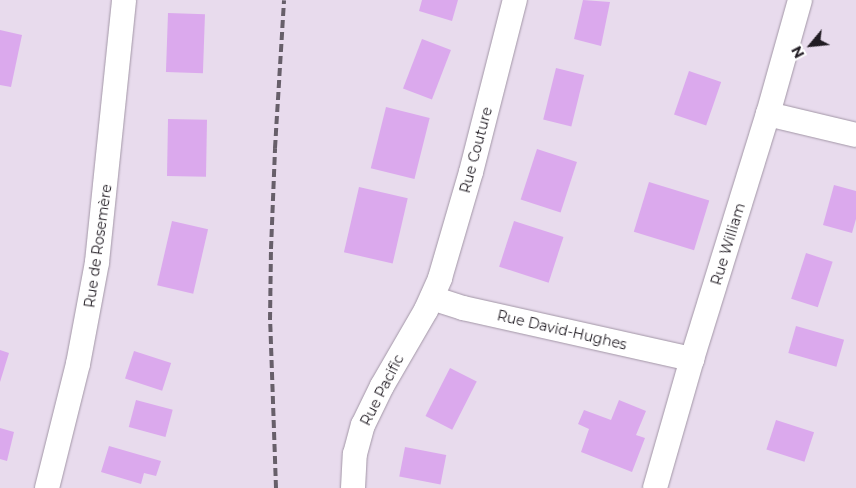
<!DOCTYPE html>
<meta charset="utf-8">
<style>
body{margin:0}
#map{position:relative;width:856px;height:488px;overflow:hidden;background:#e8dbed;font-family:Montserrat,sans-serif}
div>[style]{position:absolute}
.building>*{inset:0;background:#dba9ed;transform-origin:0 0}
.roads{filter:drop-shadow(0 0 1px #a296a6) drop-shadow(0 0 1px #a296a6)}
.minor>*{height:24px;margin:-12px;padding:0 12px;transform-origin:12px;border-radius:12px;background:#fff}
.rail>*{height:4px;margin-top:-2px;transform-origin:0;background:repeating-linear-gradient(90deg,#675f6a 0 8px,transparent 0 12px)}
span{translate:-50% -50%;white-space:nowrap;text-align:center;line-height:1.15;-webkit-text-stroke:5px #fff;paint-order:stroke}
.street-label{font-size:14px;color:#211c23}
.north{position:absolute;left:786px;top:20px;width:50px;height:50px;-webkit-text-stroke:4px #fff;paint-order:stroke;rotate:242deg;font-size:14px;font-weight:700;line-height:20px;text-align:center;color:#211c23}
.north::after{content:'';display:block;margin:auto;width:18px;height:22px;background:#211c23;clip-path:polygon(50% 0,100% 100%,50% 72%,0 100%)}
</style>
<div id="map">
<div class="building">
<i style="clip-path:polygon(422px 0,458px 0,452px 21px,419px 11px)"></i>
<i style="clip-path:polygon(583px 0,610px 2px,601px 46px,574px 39px)"></i>
<i style="left:168px;top:13px;width:37px;height:59px;rotate:2deg"></i>
<i style="clip-path:polygon(0 30px,22px 35px,11px 87px,0 85px)"></i>
<i style="left:422px;top:39px;width:31px;height:53px;rotate:21deg"></i>
<i style="left:556px;top:68px;width:29px;height:53px;rotate:14deg"></i>
<i style="left:689px;top:71px;width:34px;height:46px;rotate:19deg"></i>
<i style="left:386px;top:107px;width:45px;height:63px;rotate:14deg"></i>
<i style="left:168px;top:119px;width:39px;height:57px;rotate:1deg"></i>
<i style="left:537px;top:149px;width:42px;height:53px;rotate:18deg"></i>
<i style="left:649px;top:182px;width:63px;height:52px;rotate:17deg"></i>
<i style="clip-path:polygon(834px 185px,856px 191px,856px 219px,852px 233px,823px 225px)"></i>
<i style="left:359px;top:187px;width:50px;height:67px;rotate:13deg"></i>
<i style="left:172px;top:221px;width:37px;height:66px;rotate:13deg"></i>
<i style="left:514px;top:221px;width:52px;height:48px;rotate:18deg"></i>
<i style="left:806px;top:253px;width:28px;height:48px;rotate:18deg"></i>
<i style="left:796px;top:326px;width:50px;height:28px;rotate:16deg"></i>
<i style="clip-path:polygon(0 350px,9px 353px,0 382px)"></i>
<i style="left:134px;top:351px;width:39px;height:29px;rotate:18deg"></i>
<i style="left:450px;top:368px;width:30px;height:54px;rotate:27deg"></i>
<i style="left:136px;top:400px;width:38px;height:28px;rotate:15deg"></i>
<i style="clip-path:polygon(619px 400px,646px 411px,636px 435px,645px 438px,632px 472px,581px 452px,589px 429px,578px 424px,584px 410px,611px 420px)"></i>
<i style="left:776px;top:420px;width:40px;height:31px;rotate:18deg"></i>
<i style="clip-path:polygon(0 428px,14px 432px,7px 461px,0 459px)"></i>
<i style="clip-path:polygon(109px 446px,161px 461px,156px 476px,144px 473px,141px 484px,101px 472px)"></i>
<i style="left:405px;top:447px;width:42px;height:30px;rotate:11deg"></i>
</div>
<div class="roads">
<div class="minor">
<i style="left:768px;top:114px;width:90px;rotate:13.4deg"></i>
<i style="left:432px;top:298px;width:33px;rotate:18deg"></i>
<i style="left:463px;top:308px;width:235px;rotate:12.6deg"></i>
<i style="left:47px;top:488px;width:128px;rotate:-76deg"></i>
<i style="left:78px;top:364px;width:104px;rotate:-79.4deg"></i>
<i style="left:97px;top:262px;width:263px;rotate:-84.1deg"></i>
<i style="left:353px;top:488px;width:34px;rotate:-87deg"></i>
<i style="left:355px;top:454px;width:30px;rotate:-75deg"></i>
<i style="left:363px;top:425px;width:43px;rotate:-64deg"></i>
<i style="left:382px;top:386px;width:88px;rotate:-59.9deg"></i>
<i style="left:426px;top:310px;width:35px;rotate:-66deg"></i>
<i style="left:440px;top:278px;width:110px;rotate:-73.7deg"></i>
<i style="left:471px;top:172px;width:178px;rotate:-75.7deg"></i>
<i style="left:655px;top:488px;width:134px;rotate:-74deg"></i>
<i style="left:692px;top:359px;width:257px;rotate:-72.8deg"></i>
<i style="left:768px;top:114px;width:118px;rotate:-74.3deg"></i>
</div>
</div>
<div class="rail">
<i style="left:276px;top:488px;width:168px;rotate:-92deg"></i>
<i style="left:270px;top:320px;width:71px;rotate:-89.2deg"></i>
<i style="left:271px;top:249px;width:101px;rotate:-87.7deg"></i>
<i style="left:275px;top:148px;width:148px;rotate:-86.5deg"></i>
</div>
<div class="street-label">
<span style="left:476px;top:150px;rotate:-75deg">Rue Couture</span>
<span style="left:728px;top:244px;rotate:-73deg">Rue William</span>
<span style="left:98px;top:246px;rotate:-82deg">Rue de Rosemère</span>
<span style="left:562px;top:330px;rotate:13deg">Rue David-Hughes</span>
<span style="left:382px;top:390px;rotate:-63deg">Rue Pacific</span>
</div>
<div class="north">N</div>
</div>
